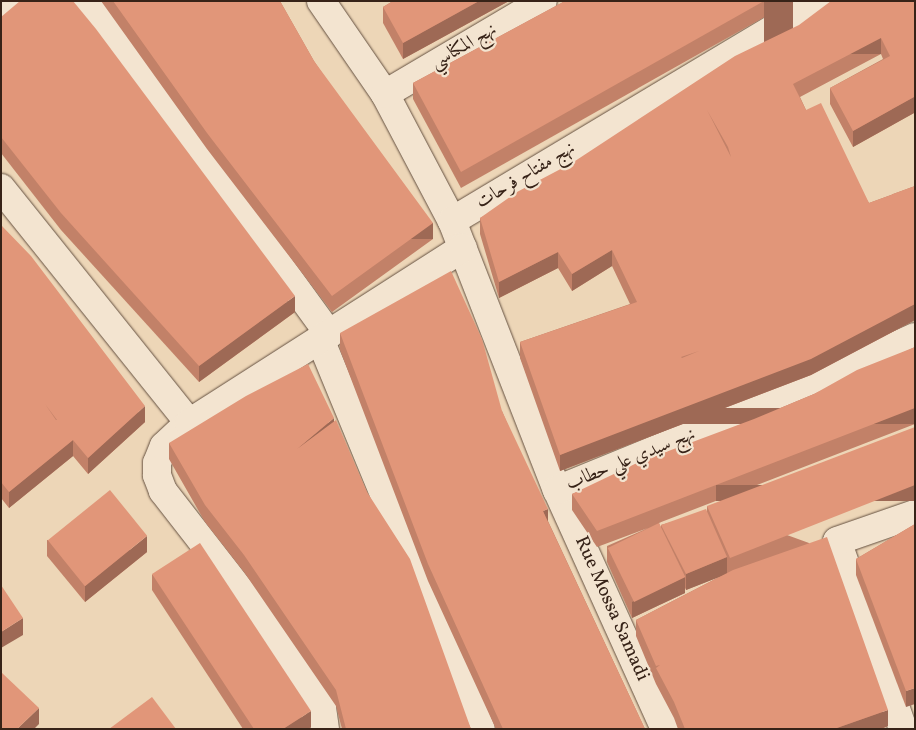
<!DOCTYPE html>
<meta charset="utf-8">
<style>
body{margin:0}
#map{position:relative;width:916px;height:730px;overflow:hidden;background:#edd6b7;font-family:Vollkorn,Amiri,serif}
div>[style]{position:absolute}
.roads{filter:drop-shadow(0 0 1px #645040) drop-shadow(0 0 1px #645040)}
.street>*{height:28px;margin:-14px;padding:0 14px;transform-origin:14px;border-radius:14px;background:#f3e4d0}
.wall>*{inset:0;background:#c28168}
.shaded-wall>*{inset:0;background:#9e6955;transform-origin:0 0}
.building>*{inset:0;background:#e19679;transform-origin:0 0}
span{translate:-50% -50%;white-space:nowrap;text-align:center;line-height:1.15;-webkit-text-stroke:4.5px #f3e4d0;paint-order:stroke}
.street-label{font-size:19px;color:#372318}
.frame{position:absolute;inset:0;border:2px solid #372318;pointer-events:none}
</style>
<div id="map">
<div class="roads">
<div class="street">
<i style="left:87px;top:1px;width:412px;rotate:54deg"></i>
<i style="left:321px;top:1px;width:113px;rotate:55.5deg"></i>
<i style="left:385px;top:94px;width:144px;rotate:62.2deg"></i>
<i style="left:452px;top:221px;width:289px;rotate:68.7deg"></i>
<i style="left:557px;top:490px;width:262px;rotate:65.7deg"></i>
<i style="left:1px;top:8px;width:11px;rotate:-38deg"></i>
<i style="left:385px;top:94px;width:183px;rotate:-30.5deg"></i>
<i style="left:1px;top:188px;width:301px;rotate:51.3deg"></i>
<i style="left:452px;top:221px;width:428px;rotate:-30.9deg"></i>
<i style="left:320px;top:339px;width:422px;rotate:67.6deg"></i>
<i style="left:557px;top:490px;width:242px;rotate:-22.3deg"></i>
<i style="left:781px;top:398px;width:147px;rotate:-24.5deg"></i>
<i style="left:325px;top:729px;width:22px;rotate:-98deg"></i>
<i style="left:322px;top:707px;width:75px;rotate:-122.4deg"></i>
<i style="left:282px;top:644px;width:194px;rotate:-127.9deg"></i>
<i style="left:163px;top:491px;width:17px;rotate:-111deg"></i>
<i style="left:157px;top:475px;width:12px;rotate:-90deg"></i>
<i style="left:157px;top:463px;width:18px;rotate:-68deg"></i>
<i style="left:164px;top:446px;width:34px;rotate:-43deg"></i>
<i style="left:189px;top:423px;width:325px;rotate:-32.6deg"></i>
<i style="left:903px;top:729px;width:199px;rotate:-109.3deg"></i>
<i style="left:837px;top:541px;width:83px;rotate:-19.1deg"></i>
</div>
</div>
<div class="wall">
<i style="clip-path:polygon(101px 1px,280px 1px,314px 61px,433px 239px,332px 312px,207px 149px)"></i>
<i style="clip-path:polygon(393px 1px,509px 1px,403px 59px,383px 23px,383px 7px)"></i>
<i style="clip-path:polygon(565px 1px,793px 1px,461px 188px,413px 99px,413px 83px)"></i>
<i style="clip-path:polygon(915px 1px,915px 116px,914px 113px,853px 147px,830px 104px,830px 88px,883px 59px,881px 54px,800px 97px,806px 110px,869px 203px,915px 186px,915px 320px,811px 375px,560px 471px,520px 358px,520px 342px,630px 304px,612px 266px,572px 291px,558px 268px,499px 298px,480px 234px,480px 218px)"></i>
<i style="clip-path:polygon(1px 17px,295px 312px,199px 382px,61px 230px,1px 153px)"></i>
<i style="clip-path:polygon(1px 225px,145px 422px,88px 474px,73px 456px,9px 508px,1px 498px)"></i>
<i style="clip-path:polygon(340px 333px,502px 411px,548px 521px,645px 729px,496px 729px,428px 581px,340px 350px)"></i>
<i style="clip-path:polygon(915px 347px,915px 424px,659px 523px,661px 528px,661px 525px,707px 512px,707px 506px,809px 543px,888px 726px,881px 729px,678px 729px,674px 718px,656px 684px,636px 636px,636px 620px,721px 576px,686px 590px,685px 588px,685px 593px,632px 618px,607px 562px,607px 546px,648px 528px,597px 547px,572px 510px,572px 494px,754px 419px,814px 394px)"></i>
<i style="clip-path:polygon(334px 422px,367px 492px,471px 729px,342px 729px,336px 706px,244px 572px,205px 522px,169px 459px,169px 443px)"></i>
<i style="clip-path:polygon(915px 524px,906px 707px,856px 575px,856px 559px)"></i>
<i style="clip-path:polygon(47px 540px,147px 552px,85px 602px,47px 556px)"></i>
<i style="clip-path:polygon(152px 574px,311px 727px,308px 729px,243px 729px,152px 590px)"></i>
</div>
<div class="shaded-wall">
<i style="clip-path:polygon(479px 1px,509px 1px,403px 59px,403px 43px)"></i>
<i style="left:764px;top:1px;width:29px;height:348px"></i>
<i style="left:881px;top:38px;width:16px;height:99px;rotate:90deg"></i>
<i style="clip-path:polygon(914px 97px,914px 113px,853px 147px,853px 131px)"></i>
<i style="left:433px;top:223px;width:16px;height:125px;rotate:90deg"></i>
<i style="clip-path:polygon(612px 250px,612px 266px,572px 291px,572px 274px)"></i>
<i style="clip-path:polygon(558px 252px,558px 268px,499px 298px,499px 282px)"></i>
<i style="clip-path:polygon(295px 296px,295px 312px,199px 382px,199px 366px)"></i>
<i style="clip-path:polygon(915px 304px,915px 320px,811px 375px,560px 471px,560px 455px)"></i>
<i style="clip-path:polygon(145px 406px,145px 422px,88px 474px,88px 458px)"></i>
<i style="left:915px;top:408px;width:16px;height:341px;rotate:90deg"></i>
<i style="clip-path:polygon(334px 418px,334px 434px,297px 449px)"></i>
<i style="clip-path:polygon(73px 440px,73px 456px,9px 508px,9px 492px)"></i>
<i style="left:915px;top:485px;width:16px;height:199px;rotate:90deg"></i>
<i style="clip-path:polygon(548px 509px,548px 525px,543px 511px)"></i>
<i style="clip-path:polygon(147px 536px,147px 552px,85px 602px,85px 586px)"></i>
<i style="clip-path:polygon(727px 557px,727px 574px,686px 590px,686px 574px)"></i>
<i style="clip-path:polygon(685px 577px,685px 593px,632px 618px,632px 602px)"></i>
<i style="clip-path:polygon(23px 618px,23px 635px,1px 648px,1px 632px)"></i>
<i style="clip-path:polygon(915px 688px,915px 704px,906px 707px,906px 691px)"></i>
<i style="clip-path:polygon(39px 708px,39px 724px,34px 729px,17px 729px)"></i>
<i style="clip-path:polygon(888px 710px,888px 726px,881px 729px,834px 729px)"></i>
<i style="clip-path:polygon(311px 711px,311px 727px,308px 729px,283px 729px)"></i>
</div>
<div class="building">
<i style="clip-path:polygon(20px 1px,73px 1px,96px 29px,295px 296px,199px 366px,61px 213px,1px 137px,1px 17px)"></i>
<i style="clip-path:polygon(113px 1px,280px 1px,314px 61px,433px 223px,332px 296px,207px 133px)"></i>
<i style="clip-path:polygon(393px 1px,479px 1px,403px 43px,383px 7px)"></i>
<i style="clip-path:polygon(565px 1px,764px 1px,461px 172px,413px 83px)"></i>
<i style="clip-path:polygon(evenodd,831px 1px,915px 1px,915px 99px,914px 97px,853px 131px,830px 88px,890px 56px,881px 38px,793px 84px,806px 110px,821px 103px,869px 203px,915px 186px,915px 304px,811px 359px,560px 455px,520px 342px,637px 302px,612px 250px,572px 274px,558px 252px,499px 282px,480px 218px,517px 192px,572px 163px,735px 56px,799px 25px,831px 1px,707px 110px,728px 147px,731px 157px,707px 110px,831px 1px,699px 351px,682px 358px,681px 357px,699px 351px)"></i>
<i style="clip-path:polygon(evenodd,1px 225px,31px 256px,145px 406px,88px 458px,73px 440px,9px 492px,1px 482px,1px 225px,45px 404px,57px 420px,56px 420px,45px 404px)"></i>
<i style="clip-path:polygon(451px 271px,482px 339px,502px 411px,548px 509px,543px 511px,645px 729px,503px 729px,428px 564px,340px 333px)"></i>
<i style="clip-path:polygon(915px 347px,915px 408px,597px 531px,572px 494px,639px 462px,754px 419px,814px 394px,857px 370px)"></i>
<i style="clip-path:polygon(308px 364px,334px 418px,297px 449px,336px 420px,367px 492px,410px 559px,471px 729px,346px 729px,336px 690px,244px 555px,205px 505px,169px 443px,246px 396px)"></i>
<i style="clip-path:polygon(915px 427px,915px 485px,730px 558px,707px 506px)"></i>
<i style="left:110px;top:490px;width:59px;height:80px;rotate:51deg"></i>
<i style="clip-path:polygon(706px 509px,727px 557px,686px 574px,661px 525px)"></i>
<i style="left:659px;top:523px;width:60px;height:57px;rotate:64deg"></i>
<i style="clip-path:polygon(915px 524px,915px 688px,906px 691px,856px 559px)"></i>
<i style="clip-path:polygon(827px 537px,888px 710px,834px 729px,685px 729px,674px 702px,656px 668px,660px 665px,656px 666px,636px 620px,733px 570px)"></i>
<i style="clip-path:polygon(200px 543px,311px 711px,283px 729px,254px 729px,152px 574px)"></i>
<i style="clip-path:polygon(1px 585px,23px 618px,1px 632px)"></i>
<i style="clip-path:polygon(1px 672px,39px 708px,17px 729px,1px 729px)"></i>
<i style="clip-path:polygon(152px 697px,176px 729px,109px 729px)"></i>
</div>
<div class="street-label">
<span style="left:464px;top:47px;rotate:-30deg">نهج المكناسي</span>
<span style="left:526px;top:176px;rotate:-31deg">نهج مفتاح فرحات</span>
<span style="left:631px;top:460px;rotate:-22deg">نهج سيدي علي حطاب</span>
<span style="left:611px;top:609px;rotate:66deg">Rue Mossa Samadi</span>
</div>
<div class="frame"></div>
</div>
